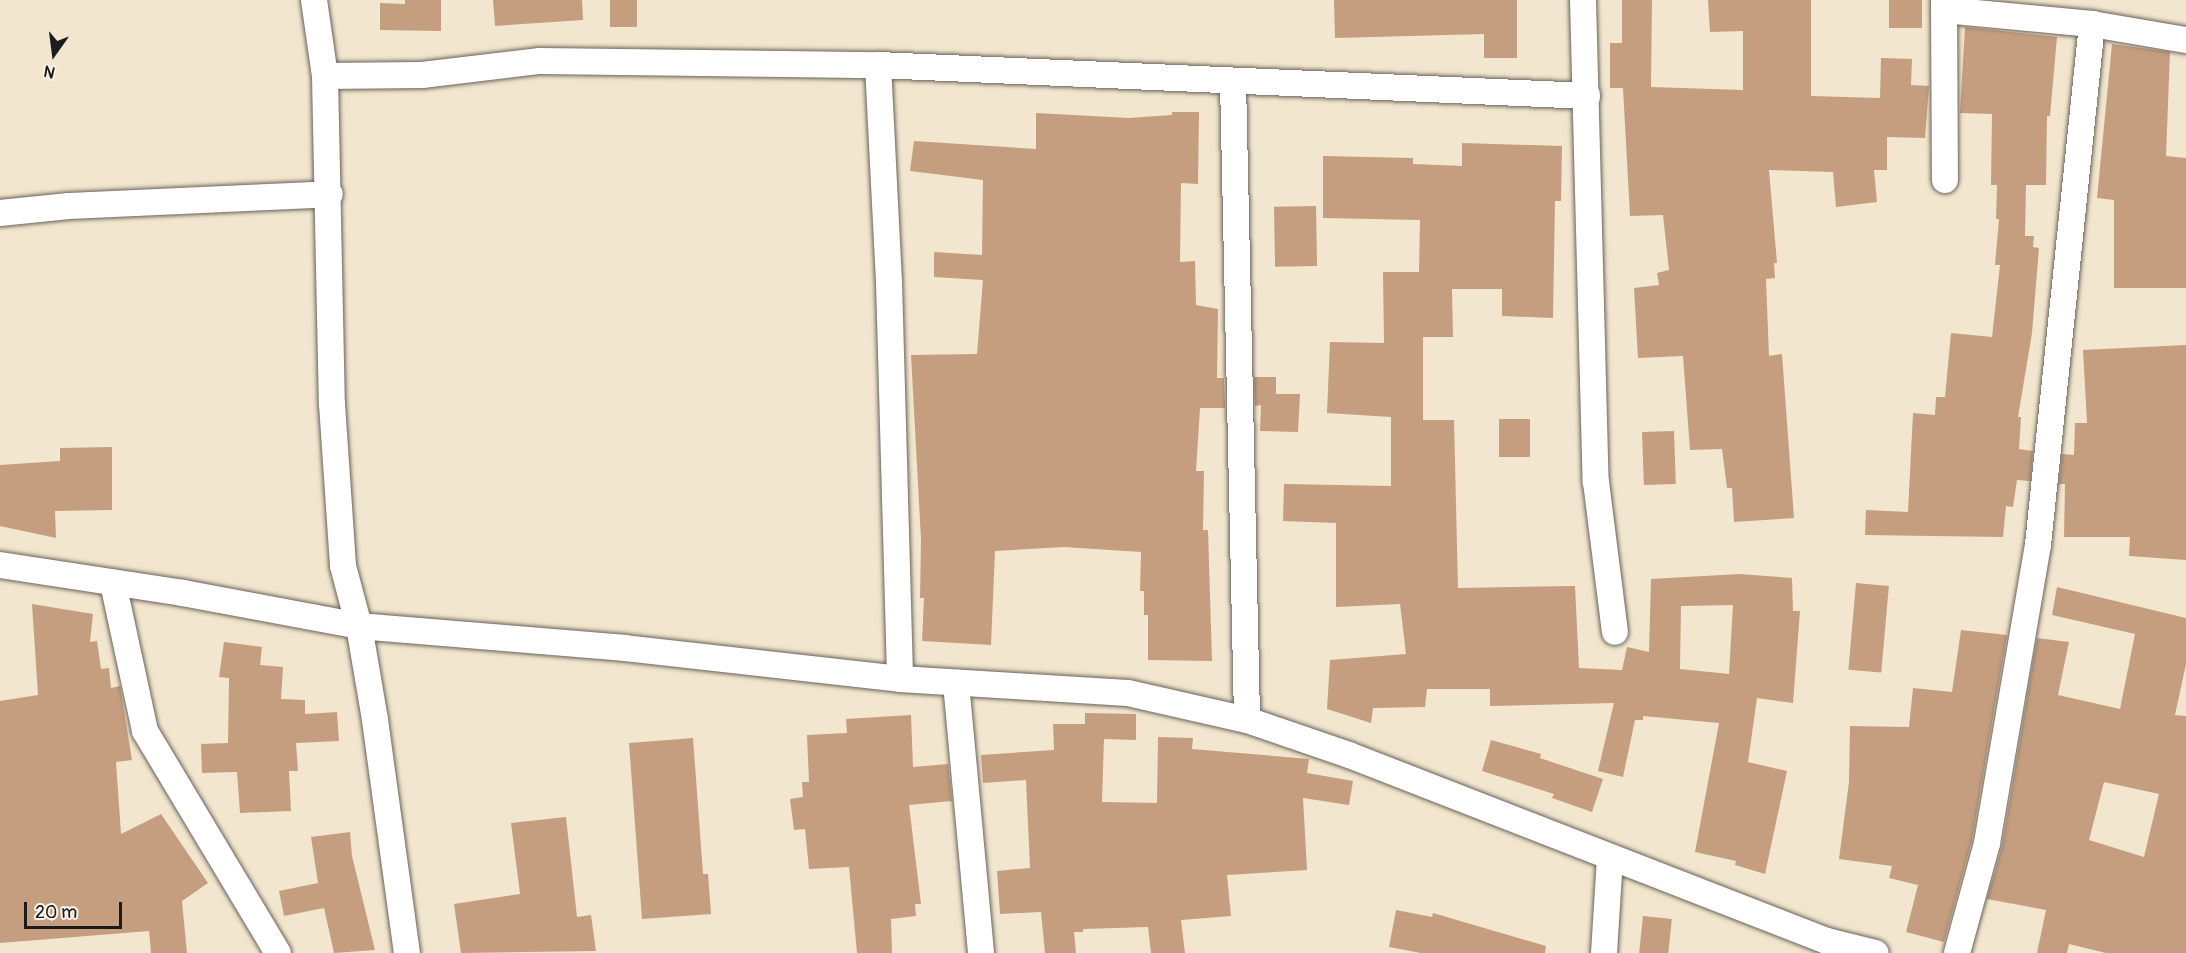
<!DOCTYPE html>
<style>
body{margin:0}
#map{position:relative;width:2186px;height:953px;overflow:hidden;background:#f3e6ce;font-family:Pangolin,sans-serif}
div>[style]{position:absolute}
.building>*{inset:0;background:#c59e7f;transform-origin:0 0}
.roads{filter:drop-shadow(0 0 2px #67635a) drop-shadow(0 0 2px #67635a)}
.street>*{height:26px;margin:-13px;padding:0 13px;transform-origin:13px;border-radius:13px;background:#fff}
span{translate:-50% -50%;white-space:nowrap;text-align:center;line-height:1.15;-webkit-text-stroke:4.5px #f7f3e8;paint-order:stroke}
.north{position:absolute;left:24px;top:24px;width:60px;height:60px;-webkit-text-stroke:4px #f7f3e8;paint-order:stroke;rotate:194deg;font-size:16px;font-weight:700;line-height:24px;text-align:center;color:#1c1c1c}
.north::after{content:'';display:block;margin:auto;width:21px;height:27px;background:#1c1c1c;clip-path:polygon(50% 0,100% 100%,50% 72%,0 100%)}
.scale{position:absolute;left:24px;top:902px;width:98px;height:27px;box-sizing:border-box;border:3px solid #1c1c1c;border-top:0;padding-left:8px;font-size:18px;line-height:21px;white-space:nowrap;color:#1c1c1c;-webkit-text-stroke:4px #f7f3e8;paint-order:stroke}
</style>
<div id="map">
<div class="building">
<i style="clip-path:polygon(405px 0,441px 0,441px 31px,380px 30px,380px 3px,405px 4px)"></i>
<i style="clip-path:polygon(493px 0,582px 0,583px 20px,495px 26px)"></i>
<i style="left:610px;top:0;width:27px;height:27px"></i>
<i style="clip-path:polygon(1334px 0,1517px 0,1517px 58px,1484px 58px,1484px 34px,1335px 38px)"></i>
<i style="clip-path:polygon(1622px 0,1652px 0,1651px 87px,1743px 90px,1743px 31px,1710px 32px,1708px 0,1811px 0,1811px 96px,1880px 98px,1881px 58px,1912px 59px,1911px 85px,1929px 86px,1925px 138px,1887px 137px,1887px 170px,1874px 170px,1877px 202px,1836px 207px,1833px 172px,1769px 170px,1777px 263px,1774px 263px,1775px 278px,1766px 279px,1769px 356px,1782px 354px,1794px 518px,1734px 522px,1732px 488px,1727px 488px,1722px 449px,1690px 450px,1683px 356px,1638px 358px,1634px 288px,1659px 285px,1657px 273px,1669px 270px,1663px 215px,1630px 216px,1623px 88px,1610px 88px,1610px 43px,1622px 43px)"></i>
<i style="left:1889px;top:0;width:33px;height:28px"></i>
<i style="clip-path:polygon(1965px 27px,2057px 37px,2050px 116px,2047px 116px,2046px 185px,2026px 185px,2025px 236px,2034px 236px,2033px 247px,2039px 248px,2032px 333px,2018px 417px,2021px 417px,2019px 449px,2033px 451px,2030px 481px,2017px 480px,2013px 507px,2006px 506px,2003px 537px,1865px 535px,1866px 510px,1908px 512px,1913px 413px,1935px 415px,1936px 397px,1945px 397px,1951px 333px,1992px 337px,2000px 265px,1995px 265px,1999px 219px,1996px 219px,1997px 185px,1991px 185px,1992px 114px,1960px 113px)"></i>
<i style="clip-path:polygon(2112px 44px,2170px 52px,2166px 156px,2186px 158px,2186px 288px,2114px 288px,2114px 200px,2097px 198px)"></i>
<i style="clip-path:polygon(1172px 112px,1199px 112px,1198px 184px,1181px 183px,1180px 262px,1195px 261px,1196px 305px,1218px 309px,1217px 378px,1224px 378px,1225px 408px,1200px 408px,1196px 471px,1204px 471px,1203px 530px,1208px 530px,1212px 661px,1148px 660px,1148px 615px,1144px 615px,1144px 591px,1140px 591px,1141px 552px,1064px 547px,995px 551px,991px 645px,922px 641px,924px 598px,920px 598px,921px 540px,911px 355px,977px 354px,983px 280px,934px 277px,934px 252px,982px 255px,983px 180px,910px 171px,914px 141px,1036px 149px,1036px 113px,1129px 118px,1172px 115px)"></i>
<i style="clip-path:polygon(evenodd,1462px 143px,1562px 146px,1561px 201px,1555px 201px,1553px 318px,1502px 316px,1502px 289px,1452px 289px,1453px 337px,1423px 337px,1423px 420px,1454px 420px,1458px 588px,1575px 586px,1579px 668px,1622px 670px,1627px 647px,1649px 652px,1651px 579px,1739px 574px,1792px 578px,1793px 611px,1800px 611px,1793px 703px,1757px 698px,1748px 762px,1787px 771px,1765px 874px,1735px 865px,1736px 861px,1695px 852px,1719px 723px,1643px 716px,1643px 720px,1635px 720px,1623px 777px,1598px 771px,1614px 703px,1490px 706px,1490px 689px,1427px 689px,1425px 707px,1373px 708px,1371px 723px,1327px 709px,1330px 660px,1406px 654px,1400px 604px,1336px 607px,1336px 523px,1283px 521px,1284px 484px,1391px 486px,1391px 417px,1327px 413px,1330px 342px,1384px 343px,1383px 272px,1419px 272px,1420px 220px,1323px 218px,1323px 156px,1413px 158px,1413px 164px,1462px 166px,1462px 143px,1733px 605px,1729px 674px,1680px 669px,1681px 606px,1733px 605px)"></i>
<i style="left:1316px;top:206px;width:60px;height:42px;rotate:89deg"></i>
<i style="clip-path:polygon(2186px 345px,2186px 560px,2129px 556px,2130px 537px,2064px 537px,2065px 484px,2059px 484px,2062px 454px,2074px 455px,2075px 423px,2087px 423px,2083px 350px)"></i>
<i style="clip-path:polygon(1254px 377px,1276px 377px,1276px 394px,1300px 394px,1298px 432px,1260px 431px,1261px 405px,1255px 406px)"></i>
<i style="left:1499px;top:419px;width:31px;height:38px"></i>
<i style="left:1674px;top:431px;width:53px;height:32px;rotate:88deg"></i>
<i style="clip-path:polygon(112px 447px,112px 510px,55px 511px,56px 538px,0 526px,0 465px,60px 461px,60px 448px)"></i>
<i style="left:1856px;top:583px;width:33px;height:87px;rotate:5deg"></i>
<i style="clip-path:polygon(evenodd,2057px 587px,2186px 618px,2186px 664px,2175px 715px,2186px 716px,2186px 953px,2106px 953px,2069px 944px,2067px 953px,2037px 953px,2046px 910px,1987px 899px,2002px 846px,2037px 638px,2069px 642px,2058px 695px,2120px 709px,2135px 634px,2052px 615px,2057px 587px,2104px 782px,2159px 794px,2144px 857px,2089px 840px,2104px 782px)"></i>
<i style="clip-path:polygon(32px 604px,93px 614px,90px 642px,97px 641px,101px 669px,109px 668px,111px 688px,120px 686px,132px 760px,116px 762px,121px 834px,161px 814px,208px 883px,182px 901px,187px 953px,151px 953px,149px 931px,0 943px,0 701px,38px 695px)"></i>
<i style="clip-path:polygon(1961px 630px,2007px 635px,1972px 840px,1944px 942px,1906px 932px,1918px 885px,1889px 878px,1892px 866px,1839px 859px,1849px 782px,1850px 726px,1909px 727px,1913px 688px,1952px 692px)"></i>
<i style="clip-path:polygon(224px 642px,262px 647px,260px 665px,283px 667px,281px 699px,305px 700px,305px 714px,337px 712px,339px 741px,296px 743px,298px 771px,289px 771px,291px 811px,240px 813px,237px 772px,202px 773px,201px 744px,228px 743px,229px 678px,219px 677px)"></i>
<i style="clip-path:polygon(1085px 713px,1136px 714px,1136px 740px,1104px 739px,1102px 802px,1157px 803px,1158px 737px,1193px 738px,1192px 749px,1309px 759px,1307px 773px,1353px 781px,1349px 805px,1303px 798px,1307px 870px,1227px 875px,1231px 916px,1181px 920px,1185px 953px,1151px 953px,1148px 927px,1083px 929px,1083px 932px,1074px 932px,1076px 953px,1045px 953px,1041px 912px,1000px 914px,997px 871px,1030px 868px,1026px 780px,983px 783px,981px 755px,1054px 750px,1053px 724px,1085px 724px)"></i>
<i style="clip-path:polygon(911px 715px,913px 767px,948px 764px,952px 801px,909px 805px,921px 904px,915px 904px,916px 916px,891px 919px,892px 953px,857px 953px,849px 867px,809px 869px,805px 829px,794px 830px,790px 799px,803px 797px,802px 782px,809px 782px,807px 735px,847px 733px,846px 719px)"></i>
<i style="clip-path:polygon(693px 738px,703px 874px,708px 874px,711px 914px,642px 919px,629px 743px)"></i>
<i style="clip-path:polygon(1491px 740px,1541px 754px,1540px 758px,1603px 779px,1592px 812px,1552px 798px,1554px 794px,1482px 771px)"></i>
<i style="clip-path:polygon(566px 817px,577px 917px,591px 915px,596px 951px,461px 953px,454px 904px,520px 894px,511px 823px)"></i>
<i style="clip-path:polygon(350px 832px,352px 856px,375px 950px,334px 953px,324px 908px,284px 916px,279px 891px,318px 883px,311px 837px)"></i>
<i style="clip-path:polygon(1396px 910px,1432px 917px,1433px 913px,1546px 946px,1545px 953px,1421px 953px,1389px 947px)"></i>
<i style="left:1643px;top:916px;width:29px;height:37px;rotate:6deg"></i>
</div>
<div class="roads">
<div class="street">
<i style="left:314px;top:0;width:77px;rotate:81.8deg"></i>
<i style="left:325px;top:76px;width:328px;rotate:88.8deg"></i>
<i style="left:332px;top:404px;width:162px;rotate:86.1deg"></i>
<i style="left:343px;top:566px;width:62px;rotate:75.1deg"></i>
<i style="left:359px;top:626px;width:95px;rotate:80.3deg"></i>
<i style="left:375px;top:720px;width:235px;rotate:82.2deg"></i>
<i style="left:1583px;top:0;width:482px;rotate:88.5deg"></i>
<i style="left:1596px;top:482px;width:151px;rotate:82.8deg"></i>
<i style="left:1944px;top:0;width:180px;rotate:89.7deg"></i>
<i style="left:1944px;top:10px;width:149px;rotate:5.4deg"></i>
<i style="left:2092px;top:24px;width:95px;rotate:9.7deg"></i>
<i style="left:878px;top:65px;width:217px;rotate:87.1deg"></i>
<i style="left:889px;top:282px;width:397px;rotate:88.4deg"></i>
<i style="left:325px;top:76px;width:97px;rotate:-0.6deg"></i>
<i style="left:422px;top:75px;width:119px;rotate:-6.8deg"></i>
<i style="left:540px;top:61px;width:338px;rotate:0.7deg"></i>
<i style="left:878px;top:65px;width:710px;rotate:2.5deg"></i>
<i style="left:1233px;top:81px;width:639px;rotate:88.74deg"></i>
<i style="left:0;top:213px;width:69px;rotate:-5.8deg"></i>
<i style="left:69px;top:206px;width:261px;rotate:-2.6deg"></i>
<i style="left:0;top:565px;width:185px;rotate:8.7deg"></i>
<i style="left:183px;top:593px;width:179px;rotate:10.6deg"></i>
<i style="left:359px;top:626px;width:267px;rotate:4.7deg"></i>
<i style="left:625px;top:648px;width:277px;rotate:6.4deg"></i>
<i style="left:900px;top:679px;width:228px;rotate:3.5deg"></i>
<i style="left:1128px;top:693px;width:122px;rotate:12.8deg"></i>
<i style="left:1247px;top:720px;width:108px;rotate:18.9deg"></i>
<i style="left:1349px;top:755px;width:513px;rotate:21.26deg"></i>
<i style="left:1827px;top:941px;width:50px;rotate:13.8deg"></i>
<i style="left:113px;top:583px;width:151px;rotate:77.8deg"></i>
<i style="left:145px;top:731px;width:259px;rotate:59.1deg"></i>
<i style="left:956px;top:683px;width:271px;rotate:84.7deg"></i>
<i style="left:1604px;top:953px;width:95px;rotate:-86.4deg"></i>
<i style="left:1957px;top:953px;width:114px;rotate:-74.7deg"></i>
<i style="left:1987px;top:843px;width:302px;rotate:-80.3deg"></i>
<i style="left:2038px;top:545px;width:524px;rotate:-84.08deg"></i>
</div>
</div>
<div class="north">N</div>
<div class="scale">20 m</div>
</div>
